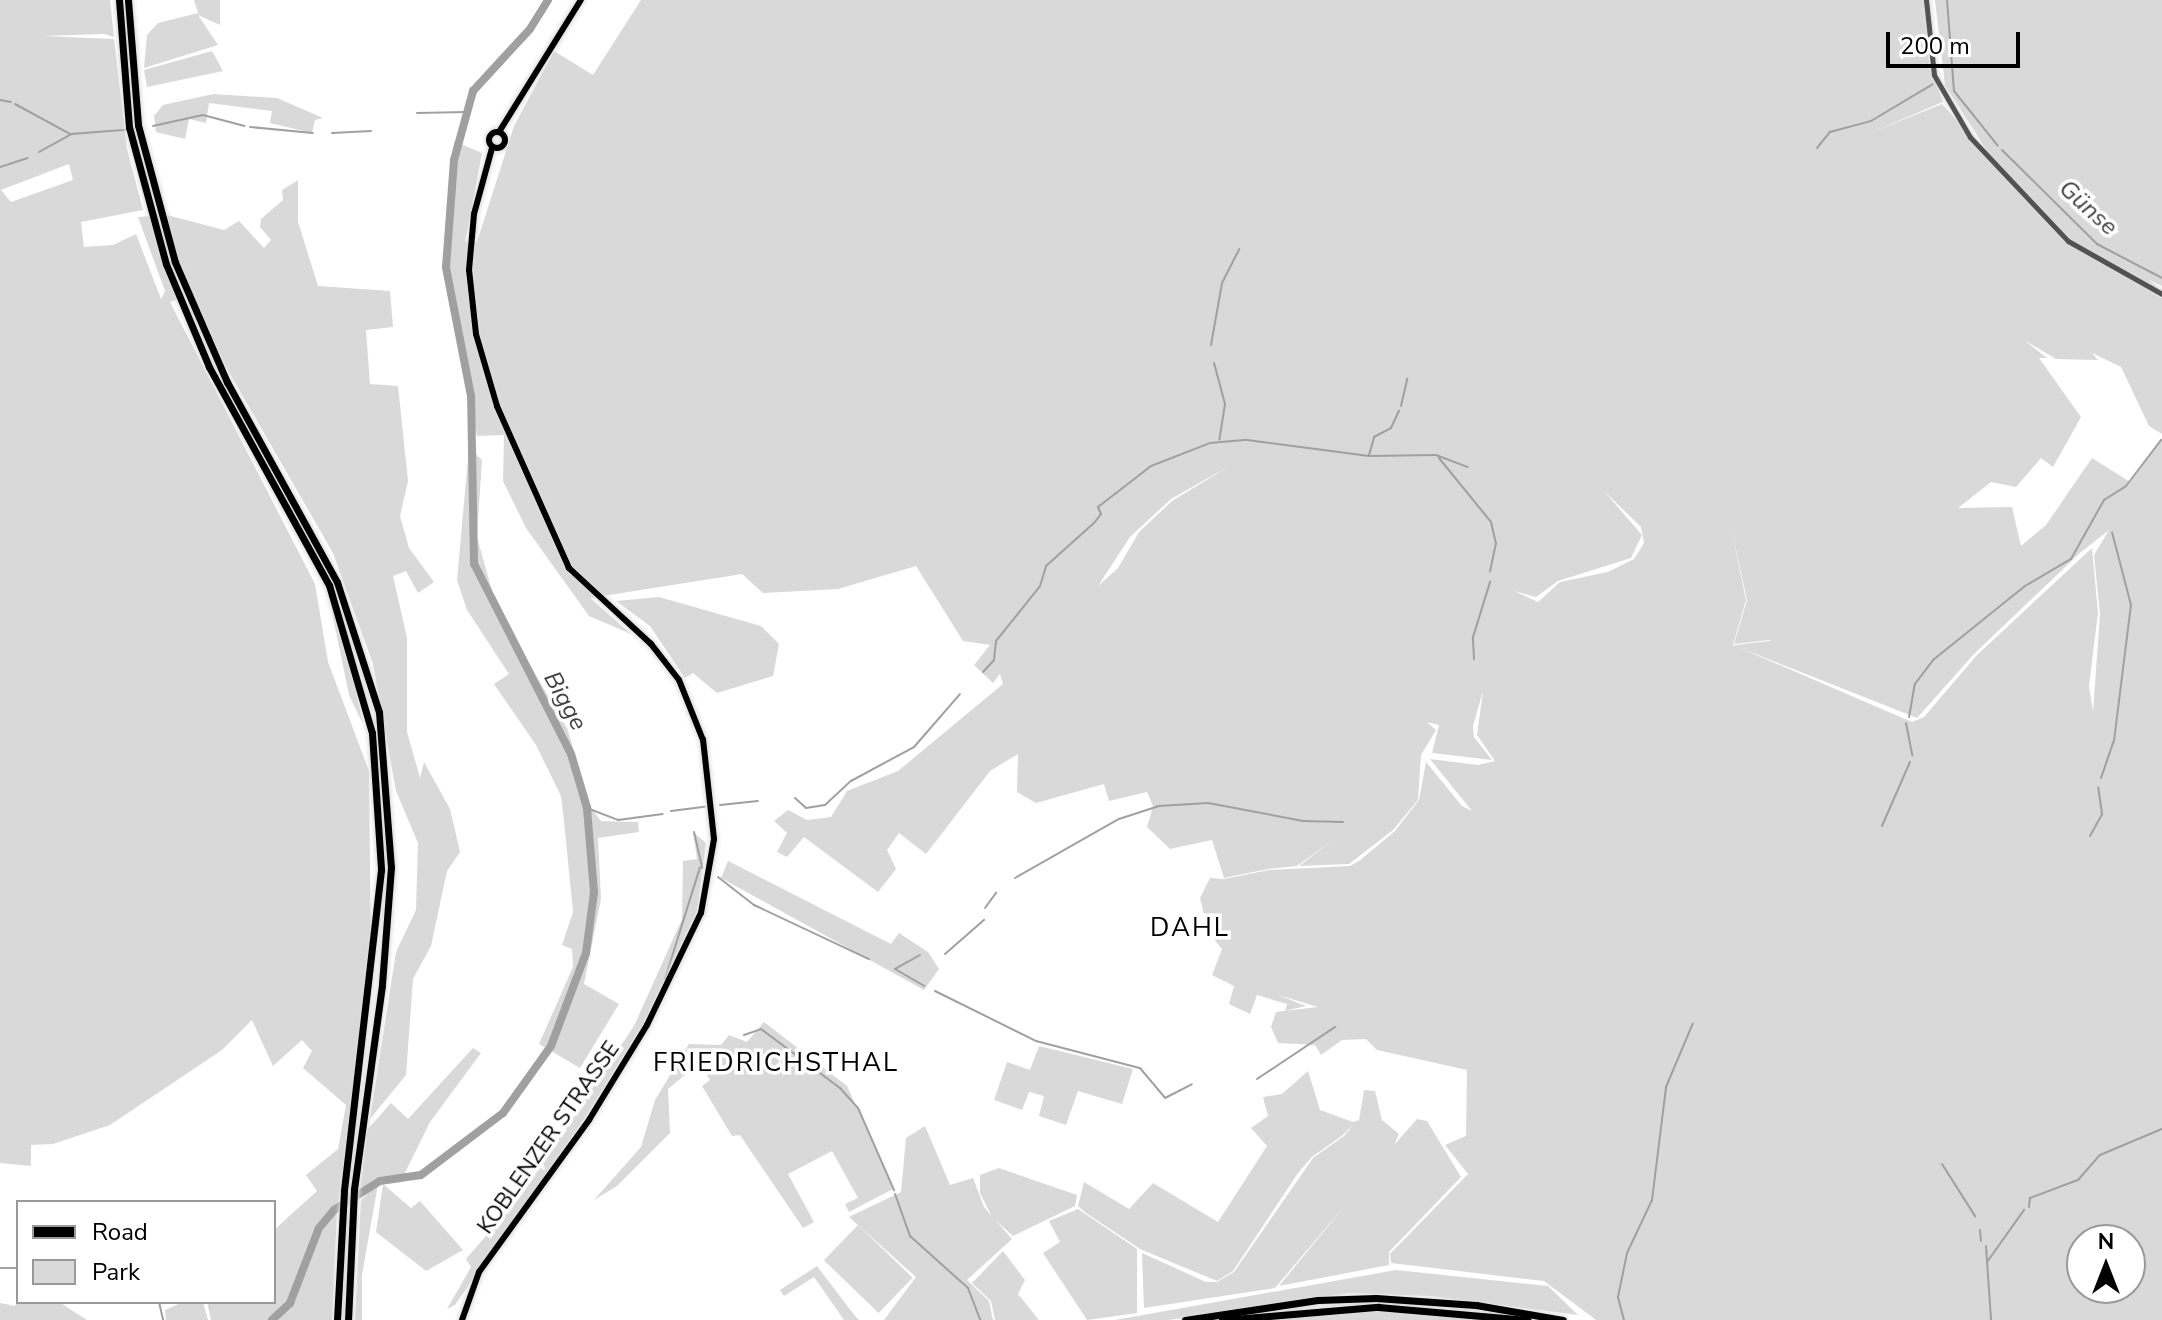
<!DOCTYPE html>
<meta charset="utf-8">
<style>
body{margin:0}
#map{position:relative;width:2162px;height:1320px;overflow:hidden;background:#fff;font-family:"Nunito Sans",sans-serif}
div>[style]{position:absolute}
.green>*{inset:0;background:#d9d9d9;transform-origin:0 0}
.stream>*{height:2px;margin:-1px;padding:0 1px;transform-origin:1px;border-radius:1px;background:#a0a0a0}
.river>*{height:8px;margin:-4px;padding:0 4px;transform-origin:4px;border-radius:4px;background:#a0a0a0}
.roads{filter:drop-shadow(0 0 2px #dbdbdb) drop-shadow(0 0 2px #dbdbdb)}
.minor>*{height:5px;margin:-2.5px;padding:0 2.5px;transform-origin:2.5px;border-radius:2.5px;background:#525252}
.major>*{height:6px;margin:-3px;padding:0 3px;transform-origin:3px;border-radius:3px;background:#000}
.major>.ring{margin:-3px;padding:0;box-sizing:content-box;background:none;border:6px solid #000;border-radius:50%}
.highway>*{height:7px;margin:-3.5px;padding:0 3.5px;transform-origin:3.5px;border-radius:3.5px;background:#000}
span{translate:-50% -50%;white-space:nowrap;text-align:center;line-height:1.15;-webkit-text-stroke:7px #fff;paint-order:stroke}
.street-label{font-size:22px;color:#000}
.water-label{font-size:24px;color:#414141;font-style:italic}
.quarter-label{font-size:26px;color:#000;letter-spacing:2px}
.legend{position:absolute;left:16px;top:1200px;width:260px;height:104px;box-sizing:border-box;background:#fff;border:2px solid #999;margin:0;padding:10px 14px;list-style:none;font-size:24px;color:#000}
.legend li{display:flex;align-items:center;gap:16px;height:40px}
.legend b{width:40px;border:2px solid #999}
.north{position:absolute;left:2066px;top:1224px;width:80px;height:80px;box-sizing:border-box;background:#fff;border:2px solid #999;border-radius:50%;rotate:0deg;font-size:22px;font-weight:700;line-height:32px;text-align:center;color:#000}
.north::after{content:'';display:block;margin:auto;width:28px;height:36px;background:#000;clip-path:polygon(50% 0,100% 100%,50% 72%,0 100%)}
.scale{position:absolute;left:1886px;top:32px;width:134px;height:36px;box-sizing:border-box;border:4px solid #000;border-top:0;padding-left:10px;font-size:24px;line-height:28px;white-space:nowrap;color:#000;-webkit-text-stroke:6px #fff;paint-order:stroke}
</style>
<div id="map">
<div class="green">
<i style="clip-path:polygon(evenodd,0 0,110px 0,114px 37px,104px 34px,43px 36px,114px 39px,127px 149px,143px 210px,81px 222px,84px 247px,113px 245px,136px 234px,161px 299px,165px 291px,138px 217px,167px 215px,224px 230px,239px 221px,264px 248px,271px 240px,260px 227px,261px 219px,283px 200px,282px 190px,298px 180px,298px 222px,318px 286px,390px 291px,393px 327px,366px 330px,370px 384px,398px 386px,408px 481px,400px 516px,409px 548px,434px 582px,418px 593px,406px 571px,393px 576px,407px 638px,407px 732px,420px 778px,424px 762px,450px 809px,460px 852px,447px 871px,431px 946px,413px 979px,406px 1075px,370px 1119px,396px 952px,416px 910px,418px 843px,396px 791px,373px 664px,333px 553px,225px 365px,192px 294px,170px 302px,315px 584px,328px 662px,369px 771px,371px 952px,337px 1211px,332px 1320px,211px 1320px,207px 1302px,274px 1302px,274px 1230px,317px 1191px,306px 1175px,338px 1149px,346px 1105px,303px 1068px,312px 1051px,302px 1040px,273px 1066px,252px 1020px,222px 1050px,110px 1125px,53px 1144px,31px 1145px,31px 1166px,0 1163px,0 0,69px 164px,73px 180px,11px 202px,1px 190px,69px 164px)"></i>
<i style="clip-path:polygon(194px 0,220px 0,220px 25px,198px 15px,218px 45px,144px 68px,147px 35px,158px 23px,198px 13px)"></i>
<i style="clip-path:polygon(evenodd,641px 0,1925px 0,1929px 65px,1943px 102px,1870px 133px,1942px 104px,2066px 243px,2162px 298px,2162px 434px,2149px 426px,2121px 367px,2092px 353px,2098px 360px,2056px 359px,2024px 340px,2047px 358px,2039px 358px,2081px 417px,2053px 467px,2041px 458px,2016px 487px,1991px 482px,1958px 508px,2012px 507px,2021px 546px,2046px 525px,2092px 458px,2130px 482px,2162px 438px,2162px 1320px,1596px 1320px,1544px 1281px,1391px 1263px,1390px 1254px,1468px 1174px,1445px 1145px,1466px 1136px,1467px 1070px,1377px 1050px,1366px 1039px,1342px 1040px,1321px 1055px,1315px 1045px,1278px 1043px,1271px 1027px,1276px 1012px,1318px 1007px,1278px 995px,1306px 1006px,1285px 1011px,1287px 1004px,1257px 995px,1250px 1014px,1229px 1004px,1234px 986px,1212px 975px,1222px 949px,1208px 932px,1200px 898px,1210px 878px,1224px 879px,1269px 870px,1350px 866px,1359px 861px,1395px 831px,1419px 800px,1426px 762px,1462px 806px,1472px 811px,1430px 759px,1478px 765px,1495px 761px,1477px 735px,1483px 691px,1473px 726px,1474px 737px,1492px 760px,1432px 753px,1439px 725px,1427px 722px,1436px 730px,1421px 755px,1418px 800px,1393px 830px,1349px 864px,1299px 866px,1333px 840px,1297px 866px,1268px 869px,1224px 878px,1212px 840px,1170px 849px,1147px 827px,1153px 806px,1147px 792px,1109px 801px,1104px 784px,1036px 803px,1017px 792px,1018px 754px,990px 771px,926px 854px,899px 833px,887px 850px,896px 869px,878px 892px,804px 837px,787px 857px,777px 852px,787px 833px,774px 821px,788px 810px,807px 820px,831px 817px,847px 791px,898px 771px,1003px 684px,1000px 674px,993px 683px,974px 665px,990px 645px,963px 641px,916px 566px,838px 589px,763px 593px,742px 574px,590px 598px,631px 634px,589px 616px,526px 528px,503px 481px,504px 435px,477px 436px,443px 262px,454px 141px,482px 153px,465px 242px,477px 242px,514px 126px,554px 51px,593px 75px,641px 0,1231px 465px,1172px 501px,1139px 532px,1118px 568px,1098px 586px,1130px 537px,1171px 499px,1231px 465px,641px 0,1604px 491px,1641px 527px,1644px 543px,1634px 559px,1608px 572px,1560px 582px,1538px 602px,1514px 591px,1536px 597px,1558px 581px,1631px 558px,1642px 535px,1604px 491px,641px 0,1731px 527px,1747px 600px,1734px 644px,1770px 640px,1770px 641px,1735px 645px,1735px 646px,1917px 718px,1974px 654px,2080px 553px,2109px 530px,2094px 555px,2100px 614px,2093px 712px,2089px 686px,2098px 613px,2092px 548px,1977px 655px,1924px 717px,1912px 722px,1733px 645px,1746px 600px,1731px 527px,641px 0,2082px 1240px,2130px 1240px,2130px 1288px,2082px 1288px,2082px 1240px)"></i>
<i style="clip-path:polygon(1935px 0,2162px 0,2162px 286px,2149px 280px,2162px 291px,2069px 239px,1991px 157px,1945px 85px)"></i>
<i style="clip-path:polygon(212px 51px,223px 71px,147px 87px,144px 70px)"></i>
<i style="clip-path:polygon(213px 94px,277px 98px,323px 118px,315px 120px,312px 133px,270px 123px,272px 111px,209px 103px,206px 123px,189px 119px,185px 139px,156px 132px,154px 116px,163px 105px)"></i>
<i style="clip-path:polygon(469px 447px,482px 460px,477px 537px,497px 609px,567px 728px,592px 809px,601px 821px,638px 822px,639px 832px,598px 838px,601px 899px,584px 984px,619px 1004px,580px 1068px,539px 1044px,573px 967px,572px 949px,562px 945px,573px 912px,564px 821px,561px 796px,536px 745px,494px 684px,509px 674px,467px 610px,457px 580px)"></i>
<i style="clip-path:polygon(659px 597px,761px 626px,779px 644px,773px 676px,717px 693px,693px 673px,685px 678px,650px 626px,616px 601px)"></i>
<i style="clip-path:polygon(332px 611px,354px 682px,363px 724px,349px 695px)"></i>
<i style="clip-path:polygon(693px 832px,706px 843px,697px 911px,643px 1024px,586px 1116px,455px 1305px,447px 1309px,471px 1267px,466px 1259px,522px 1194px,634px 1026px,682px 919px,683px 861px,697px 859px)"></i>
<i style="clip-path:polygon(728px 861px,891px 944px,899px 933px,928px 952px,939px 969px,924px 990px,721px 878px)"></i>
<i style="clip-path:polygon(764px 1022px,847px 1086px,893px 1189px,849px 1212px,845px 1204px,858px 1198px,832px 1151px,788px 1174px,814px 1222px,803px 1228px,740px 1135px,732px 1136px,702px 1086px,710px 1080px,699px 1063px,668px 1089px,670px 1133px,617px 1186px,594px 1200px,641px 1147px,655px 1100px,689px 1044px,721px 1045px,729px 1035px,747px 1042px)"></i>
<i style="clip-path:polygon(1039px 1046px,1133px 1069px,1122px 1104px,1078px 1091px,1066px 1125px,1039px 1116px,1044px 1096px,1029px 1092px,1022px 1110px,994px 1100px,1007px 1062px,1030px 1070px)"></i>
<i style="clip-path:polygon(473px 1048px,481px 1053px,430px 1122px,403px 1177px,380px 1178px,360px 1193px,367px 1130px,391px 1103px,408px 1119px)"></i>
<i style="clip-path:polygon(1308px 1071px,1320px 1110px,1353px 1122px,1359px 1120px,1364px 1090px,1375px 1091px,1382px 1120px,1399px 1134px,1394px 1145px,1417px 1119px,1427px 1121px,1461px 1177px,1389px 1252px,1389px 1265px,1279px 1286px,1348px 1202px,1275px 1288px,1144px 1308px,1142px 1253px,1206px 1282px,1217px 1282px,1234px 1272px,1313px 1158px,1344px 1136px,1354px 1123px,1343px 1135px,1312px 1157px,1298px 1173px,1233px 1271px,1217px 1281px,1140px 1249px,1086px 1213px,1078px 1206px,1084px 1182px,1129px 1209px,1153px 1183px,1218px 1222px,1267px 1146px,1251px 1128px,1268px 1116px,1263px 1097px,1282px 1094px)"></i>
<i style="clip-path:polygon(925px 1126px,950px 1185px,973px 1178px,984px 1207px,1012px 1239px,967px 1280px,989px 1301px,993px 1320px,884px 1320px,916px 1277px,849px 1217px,901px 1192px,906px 1138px)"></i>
<i style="clip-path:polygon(999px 1168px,1077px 1195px,1075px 1206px,1013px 1236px,992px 1217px,980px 1193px,980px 1175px)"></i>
<i style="clip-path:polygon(378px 1184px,362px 1275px,362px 1320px,355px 1320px,361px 1200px)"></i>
<i style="clip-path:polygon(383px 1184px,411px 1208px,420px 1201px,463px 1250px,426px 1271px,376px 1232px)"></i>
<i style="clip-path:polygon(1078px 1209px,1137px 1249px,1137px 1313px,1087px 1320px,1043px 1253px,1060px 1242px,1049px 1221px)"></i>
<i style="left:858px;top:1225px;width:76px;height:49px;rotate:44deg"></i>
<i style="clip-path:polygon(1003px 1251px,1025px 1280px,1018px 1294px,1039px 1320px,995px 1320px,991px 1301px,972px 1283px)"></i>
<i style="clip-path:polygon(817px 1266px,855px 1316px,859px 1320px,844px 1320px,814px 1277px,784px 1296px,780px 1290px)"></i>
<i style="clip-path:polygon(1396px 1270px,1548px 1286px,1578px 1315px,1431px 1296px,1348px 1293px,1169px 1320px,1115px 1320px)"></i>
<i style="clip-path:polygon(18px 1298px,59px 1302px,87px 1320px,0 1320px,0 1303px,15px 1306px)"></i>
<i style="clip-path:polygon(183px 1302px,203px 1302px,208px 1320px,166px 1320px,165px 1310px)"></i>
<i style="clip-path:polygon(1376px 1310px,1493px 1320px,1254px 1320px)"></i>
</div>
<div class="stream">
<i style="left:1947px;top:0;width:91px;rotate:85.6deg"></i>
<i style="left:1954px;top:91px;width:70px;rotate:51.3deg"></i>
<i style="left:0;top:100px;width:11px;rotate:10deg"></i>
<i style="left:15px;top:104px;width:63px;rotate:28.6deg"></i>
<i style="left:417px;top:113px;width:50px;rotate:-1.1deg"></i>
<i style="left:153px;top:126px;width:51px;rotate:-12.4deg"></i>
<i style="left:203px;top:115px;width:43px;rotate:14.7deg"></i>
<i style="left:250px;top:127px;width:63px;rotate:5.4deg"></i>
<i style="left:332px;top:133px;width:39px;rotate:-3deg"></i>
<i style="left:1817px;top:148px;width:21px;rotate:-51deg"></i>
<i style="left:1830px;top:132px;width:42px;rotate:-15deg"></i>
<i style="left:1871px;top:121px;width:72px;rotate:-30.8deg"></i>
<i style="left:2002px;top:150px;width:134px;rotate:44.7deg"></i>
<i style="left:2097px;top:244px;width:73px;rotate:27.6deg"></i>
<i style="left:39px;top:152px;width:37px;rotate:-29deg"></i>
<i style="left:71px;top:134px;width:65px;rotate:-4.4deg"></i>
<i style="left:0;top:167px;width:29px;rotate:-18deg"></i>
<i style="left:1211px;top:345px;width:63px;rotate:-79.9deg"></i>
<i style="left:1222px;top:283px;width:38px;rotate:-63deg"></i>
<i style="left:1214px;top:363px;width:42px;rotate:75deg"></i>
<i style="left:1225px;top:404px;width:36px;rotate:99deg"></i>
<i style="left:1401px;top:406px;width:28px;rotate:-77deg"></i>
<i style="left:1369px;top:455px;width:19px;rotate:-74deg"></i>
<i style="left:1374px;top:437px;width:19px;rotate:-28deg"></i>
<i style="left:1391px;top:428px;width:19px;rotate:-65deg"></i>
<i style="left:1439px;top:458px;width:82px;rotate:50.9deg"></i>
<i style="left:1491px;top:522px;width:22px;rotate:77deg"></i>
<i style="left:1496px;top:543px;width:29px;rotate:102deg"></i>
<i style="left:1474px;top:659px;width:22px;rotate:-93deg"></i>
<i style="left:1473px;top:637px;width:58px;rotate:-72.8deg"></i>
<i style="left:983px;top:672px;width:16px;rotate:-47deg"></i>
<i style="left:994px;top:660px;width:19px;rotate:-84deg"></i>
<i style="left:996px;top:641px;width:70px;rotate:-51.3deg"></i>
<i style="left:1040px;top:586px;width:21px;rotate:-73deg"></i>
<i style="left:1046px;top:566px;width:64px;rotate:-41.9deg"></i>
<i style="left:1094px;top:523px;width:11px;rotate:-52deg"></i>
<i style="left:1101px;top:514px;width:8px;rotate:-113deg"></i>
<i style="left:1098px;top:507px;width:67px;rotate:-37.7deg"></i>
<i style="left:1151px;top:466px;width:63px;rotate:-21.3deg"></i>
<i style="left:1210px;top:443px;width:37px;rotate:-5deg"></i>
<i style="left:1247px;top:440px;width:123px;rotate:7.5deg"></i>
<i style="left:1369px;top:456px;width:67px;rotate:-0.9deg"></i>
<i style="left:1436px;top:455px;width:34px;rotate:21deg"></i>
<i style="left:1909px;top:717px;width:34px;rotate:-80deg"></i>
<i style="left:1915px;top:684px;width:30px;rotate:-53deg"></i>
<i style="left:1933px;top:660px;width:118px;rotate:-38.8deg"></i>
<i style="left:2025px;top:586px;width:53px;rotate:-30.4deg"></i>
<i style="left:2071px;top:559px;width:68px;rotate:-60.8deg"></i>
<i style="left:2104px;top:500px;width:26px;rotate:-32deg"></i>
<i style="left:2126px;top:486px;width:58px;rotate:-52.7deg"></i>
<i style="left:1906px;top:723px;width:33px;rotate:79deg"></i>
<i style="left:2101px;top:778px;width:39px;rotate:-71deg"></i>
<i style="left:2114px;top:741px;width:137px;rotate:-82.9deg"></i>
<i style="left:2131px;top:605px;width:75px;rotate:-104.6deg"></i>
<i style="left:795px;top:798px;width:15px;rotate:42deg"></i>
<i style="left:806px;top:808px;width:19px;rotate:-9deg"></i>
<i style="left:825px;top:805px;width:35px;rotate:-43deg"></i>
<i style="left:851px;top:781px;width:72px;rotate:-28.4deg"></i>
<i style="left:914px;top:747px;width:70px;rotate:-49deg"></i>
<i style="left:720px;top:805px;width:38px;rotate:-6deg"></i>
<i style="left:587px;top:808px;width:33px;rotate:21deg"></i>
<i style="left:618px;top:820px;width:45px;rotate:-7.6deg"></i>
<i style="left:671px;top:811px;width:34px;rotate:-7deg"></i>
<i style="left:1882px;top:826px;width:70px;rotate:-66.4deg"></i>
<i style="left:694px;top:832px;width:37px;rotate:77deg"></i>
<i style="left:2090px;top:836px;width:25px;rotate:-61deg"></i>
<i style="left:2102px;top:814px;width:27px;rotate:-98deg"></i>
<i style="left:718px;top:877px;width:46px;rotate:37.9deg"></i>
<i style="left:754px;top:905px;width:127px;rotate:25.2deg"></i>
<i style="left:1015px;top:878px;width:120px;rotate:-29.6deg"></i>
<i style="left:1119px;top:819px;width:42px;rotate:-18deg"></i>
<i style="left:1159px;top:806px;width:49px;rotate:-3.5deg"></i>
<i style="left:1208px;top:803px;width:97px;rotate:10.7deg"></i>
<i style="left:1303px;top:821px;width:40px;rotate:1.4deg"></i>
<i style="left:985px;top:908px;width:19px;rotate:-54deg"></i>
<i style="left:945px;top:954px;width:52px;rotate:-41.1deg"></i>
<i style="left:920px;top:955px;width:29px;rotate:151deg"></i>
<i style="left:895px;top:969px;width:34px;rotate:30deg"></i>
<i style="left:665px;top:979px;width:117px;rotate:-72.6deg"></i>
<i style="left:935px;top:991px;width:113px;rotate:26.3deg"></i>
<i style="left:1036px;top:1041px;width:107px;rotate:14.6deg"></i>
<i style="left:1140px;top:1068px;width:39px;rotate:50deg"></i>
<i style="left:1165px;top:1098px;width:30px;rotate:-27deg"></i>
<i style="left:744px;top:1035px;width:18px;rotate:-19deg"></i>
<i style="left:761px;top:1029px;width:99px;rotate:36.8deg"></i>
<i style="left:840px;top:1088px;width:27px;rotate:48deg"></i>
<i style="left:858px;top:1108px;width:90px;rotate:66.3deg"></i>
<i style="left:1257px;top:1079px;width:94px;rotate:-33.7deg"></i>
<i style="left:1942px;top:1164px;width:62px;rotate:57.6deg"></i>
<i style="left:895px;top:1194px;width:45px;rotate:70.3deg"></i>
<i style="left:910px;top:1236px;width:78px;rotate:41.9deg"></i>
<i style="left:968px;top:1288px;width:34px;rotate:69deg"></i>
<i style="left:2029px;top:1207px;width:9px;rotate:-84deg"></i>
<i style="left:2030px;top:1198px;width:51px;rotate:-20.6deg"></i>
<i style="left:2078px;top:1180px;width:33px;rotate:-49deg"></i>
<i style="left:2100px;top:1155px;width:67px;rotate:-22.8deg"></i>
<i style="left:1980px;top:1230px;width:11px;rotate:85deg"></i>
<i style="left:1986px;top:1246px;width:74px;rotate:86.1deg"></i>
<i style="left:1987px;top:1262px;width:64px;rotate:-54.6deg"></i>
<i style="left:0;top:1268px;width:18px"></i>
<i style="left:159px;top:1302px;width:18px;rotate:77deg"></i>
<i style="left:1624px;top:1320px;width:24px;rotate:-105deg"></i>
<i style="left:1618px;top:1297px;width:45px;rotate:-78.4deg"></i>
<i style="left:1627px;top:1253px;width:59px;rotate:-64.7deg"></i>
<i style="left:1652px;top:1200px;width:114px;rotate:-82.9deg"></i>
<i style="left:1666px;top:1087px;width:69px;rotate:-67.1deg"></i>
</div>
<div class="river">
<i style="left:272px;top:1320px;width:25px;rotate:-43deg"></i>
<i style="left:290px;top:1303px;width:80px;rotate:-68.9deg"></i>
<i style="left:319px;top:1228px;width:23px;rotate:-50deg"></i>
<i style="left:334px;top:1210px;width:54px;rotate:-32.2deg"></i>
<i style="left:380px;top:1181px;width:41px;rotate:-8.3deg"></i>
<i style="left:421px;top:1175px;width:103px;rotate:-37.1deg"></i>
<i style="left:503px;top:1113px;width:82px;rotate:-54.4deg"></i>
<i style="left:551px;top:1046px;width:99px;rotate:-69.4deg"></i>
<i style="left:586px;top:953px;width:62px;rotate:-82.5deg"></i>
<i style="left:594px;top:892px;width:84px;rotate:-94.8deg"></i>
<i style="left:587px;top:808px;width:56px;rotate:-106.5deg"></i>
<i style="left:571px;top:754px;width:213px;rotate:-117deg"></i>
<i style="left:474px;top:564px;width:168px;rotate:-91deg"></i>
<i style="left:471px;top:396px;width:131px;rotate:-101deg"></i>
<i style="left:446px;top:267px;width:107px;rotate:-85.7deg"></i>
<i style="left:454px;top:160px;width:72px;rotate:-74.6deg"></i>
<i style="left:473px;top:91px;width:84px;rotate:-47.4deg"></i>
<i style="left:530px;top:29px;width:34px;rotate:-58deg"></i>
</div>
<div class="roads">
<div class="minor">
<i style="left:1926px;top:0;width:75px;rotate:83.9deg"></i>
<i style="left:1934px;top:75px;width:72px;rotate:59.9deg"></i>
<i style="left:1970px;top:137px;width:143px;rotate:46.7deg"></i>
<i style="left:2068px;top:241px;width:108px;rotate:29.4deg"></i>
</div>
<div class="major">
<i class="ring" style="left:489px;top:132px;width:10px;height:10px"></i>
<i style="left:499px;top:132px;width:155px;rotate:-58.2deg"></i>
<i style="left:462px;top:1320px;width:51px;rotate:-70.5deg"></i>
<i style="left:479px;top:1272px;width:188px;rotate:-54.1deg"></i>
<i style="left:589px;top:1120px;width:111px;rotate:-58.6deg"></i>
<i style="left:647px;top:1025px;width:124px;rotate:-64.3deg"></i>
<i style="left:701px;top:913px;width:75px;rotate:-80deg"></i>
<i style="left:714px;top:839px;width:100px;rotate:-96.3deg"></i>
<i style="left:703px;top:740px;width:65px;rotate:-111.8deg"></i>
<i style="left:679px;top:680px;width:46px;rotate:-127.9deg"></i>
<i style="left:651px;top:644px;width:112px;rotate:-137.2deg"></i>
<i style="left:569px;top:568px;width:177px;rotate:-114deg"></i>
<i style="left:497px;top:406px;width:75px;rotate:-106.3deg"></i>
<i style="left:476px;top:334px;width:64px;rotate:-96.2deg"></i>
<i style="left:469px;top:270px;width:56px;rotate:-84.9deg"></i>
<i style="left:474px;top:214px;width:68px;rotate:-74.7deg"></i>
</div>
<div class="highway">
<i style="left:119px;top:0;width:127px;rotate:85.5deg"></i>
<i style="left:129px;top:127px;width:142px;rotate:74.9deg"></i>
<i style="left:166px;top:264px;width:112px;rotate:67.3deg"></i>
<i style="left:209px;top:367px;width:249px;rotate:61.2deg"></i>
<i style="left:329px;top:585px;width:154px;rotate:73.8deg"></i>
<i style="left:372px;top:733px;width:137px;rotate:86.2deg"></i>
<i style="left:381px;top:870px;width:323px;rotate:96.6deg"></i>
<i style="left:344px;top:1191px;width:129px;rotate:93.1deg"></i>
<i style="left:128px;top:0;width:125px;rotate:85.4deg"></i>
<i style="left:138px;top:125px;width:142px;rotate:74.9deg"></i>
<i style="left:175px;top:262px;width:131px;rotate:66.6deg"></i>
<i style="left:227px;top:382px;width:228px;rotate:61.2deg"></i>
<i style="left:337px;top:582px;width:137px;rotate:72.1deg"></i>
<i style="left:379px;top:712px;width:155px;rotate:85.6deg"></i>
<i style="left:391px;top:867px;width:118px;rotate:94.4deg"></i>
<i style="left:382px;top:985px;width:206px;rotate:97.8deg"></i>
<i style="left:354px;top:1189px;width:131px;rotate:92.6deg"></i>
<i style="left:1185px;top:1320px;width:134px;rotate:-8.6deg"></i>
<i style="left:1318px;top:1300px;width:58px;rotate:-2deg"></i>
<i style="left:1376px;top:1298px;width:100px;rotate:4deg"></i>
<i style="left:1476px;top:1305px;width:88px;rotate:9.8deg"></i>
<i style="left:1222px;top:1320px;width:157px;rotate:-4.8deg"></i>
<i style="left:1378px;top:1307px;width:150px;rotate:5deg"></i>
</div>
</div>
<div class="street-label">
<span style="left:549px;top:1138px;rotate:-55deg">KOBLENZER STRASSE</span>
</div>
<div class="water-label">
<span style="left:2088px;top:208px;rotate:42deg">Günse</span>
<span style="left:565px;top:701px;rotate:61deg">Bigge</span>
</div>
<div class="quarter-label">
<span style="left:1190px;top:928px">DAHL</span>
<span style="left:776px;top:1063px">FRIEDRICHSTHAL</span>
</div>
<ul class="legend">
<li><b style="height:10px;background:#000"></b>Road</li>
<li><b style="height:22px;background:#d9d9d9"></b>Park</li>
</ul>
<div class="north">N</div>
<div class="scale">200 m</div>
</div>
